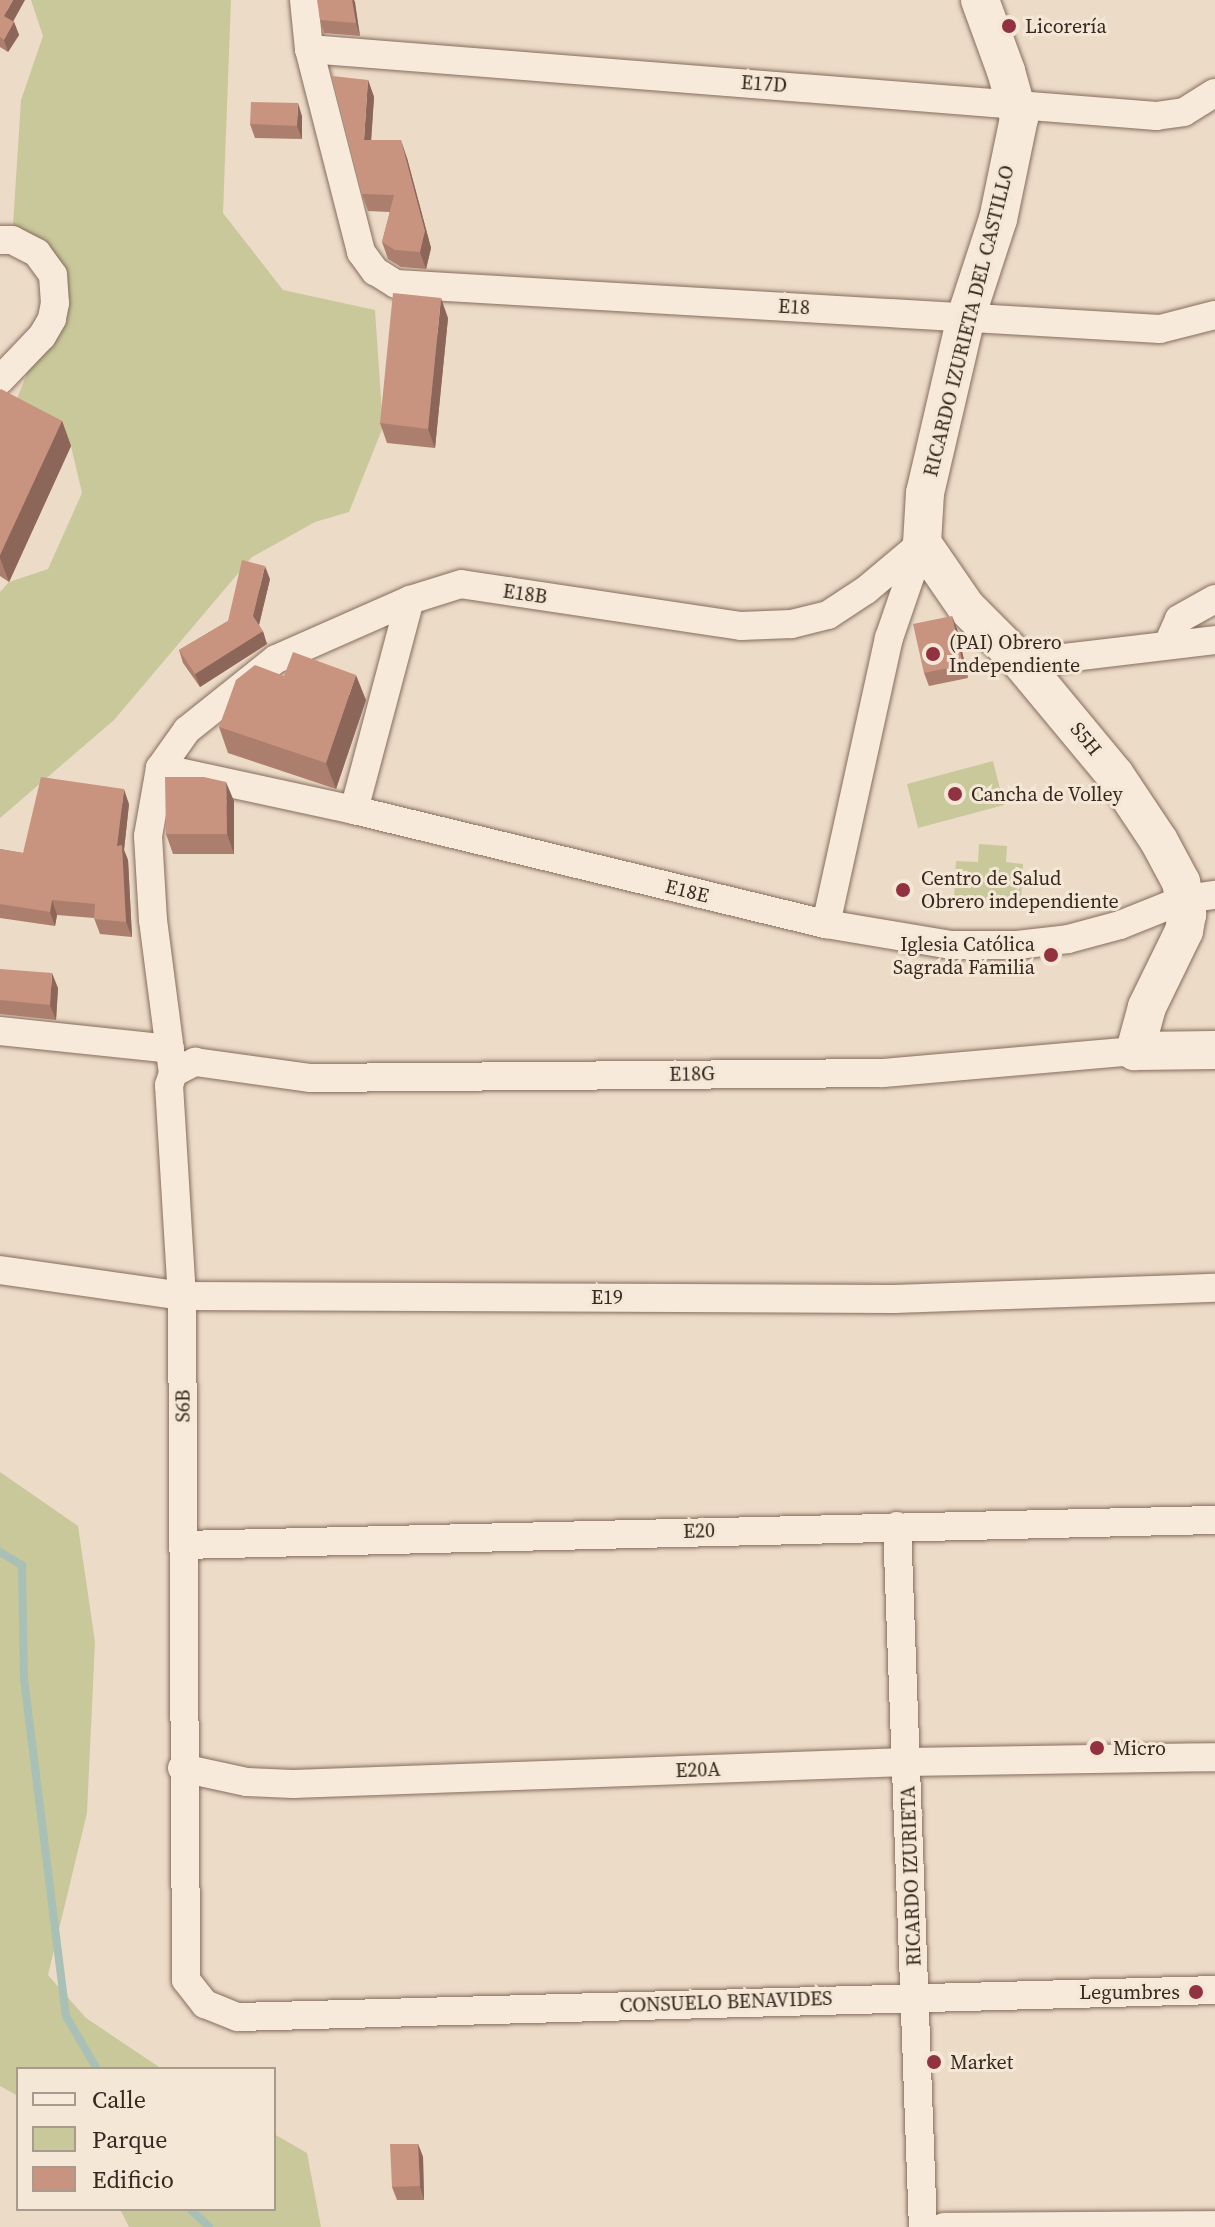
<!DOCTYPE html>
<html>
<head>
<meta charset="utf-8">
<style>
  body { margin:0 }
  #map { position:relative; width:1215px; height:2227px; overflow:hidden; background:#ecdbc7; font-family:"Source Serif 4",serif }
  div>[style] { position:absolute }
  .green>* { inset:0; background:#c9c89b }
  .stream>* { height:8px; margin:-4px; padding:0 4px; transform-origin:4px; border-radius:4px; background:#a8c0b5 }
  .roads { filter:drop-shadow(0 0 2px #866d5d) drop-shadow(0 0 2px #866d5d) }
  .street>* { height:28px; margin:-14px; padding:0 14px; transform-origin:14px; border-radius:14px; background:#f7eada }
  .secondary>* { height:38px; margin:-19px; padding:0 19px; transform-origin:19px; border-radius:19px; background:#f7eada }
  .wall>* { inset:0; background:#ac7e6d }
  .shaded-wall>* { inset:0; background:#8c6759 }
  .building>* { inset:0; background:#c8937f }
  .dots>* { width:22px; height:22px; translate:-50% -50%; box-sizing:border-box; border:4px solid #f4e7d6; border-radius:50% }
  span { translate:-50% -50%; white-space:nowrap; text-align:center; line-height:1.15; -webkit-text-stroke:6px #f4e7d6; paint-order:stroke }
  .poi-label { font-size:20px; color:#372820 }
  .left { translate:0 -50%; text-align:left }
  .right { translate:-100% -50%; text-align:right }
  .street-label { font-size:20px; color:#372820 }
  .legend { position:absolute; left:16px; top:2067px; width:260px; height:144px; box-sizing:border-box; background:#f4e7d6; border:2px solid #a89b8d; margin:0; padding:10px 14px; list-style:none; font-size:24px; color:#372820 }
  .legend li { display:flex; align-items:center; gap:16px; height:40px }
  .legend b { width:40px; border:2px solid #a89b8d }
</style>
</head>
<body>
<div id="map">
  <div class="green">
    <i style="clip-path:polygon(31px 0,231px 0,223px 213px,283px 290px,375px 310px,383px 427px,349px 512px,315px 522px,252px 557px,114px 720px,0 818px,0 592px,9px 582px,48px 569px,82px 493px,71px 446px,11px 414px,55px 303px,12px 240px,21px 100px,43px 36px)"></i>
    <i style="clip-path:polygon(993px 761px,1004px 805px,918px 828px,907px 784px)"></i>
    <i style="clip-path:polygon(979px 844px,1007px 846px,1006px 862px,1023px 864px,1021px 904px,954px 899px,956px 861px,978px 862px)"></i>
    <i style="clip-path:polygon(0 1472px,78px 1526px,95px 1642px,87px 1813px,48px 1975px,86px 2018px,162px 2069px,18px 2069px,18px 2096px,0 2086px)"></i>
    <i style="clip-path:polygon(274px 2134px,307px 2153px,321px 2227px,129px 2227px,120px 2209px,274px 2209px)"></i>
  </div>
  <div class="stream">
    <i style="left:0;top:1552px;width:26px;rotate:31deg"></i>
    <i style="left:22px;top:1565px;width:114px;rotate:89deg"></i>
    <i style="left:24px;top:1679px;width:340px;rotate:82.9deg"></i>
    <i style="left:66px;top:2016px;width:61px;rotate:59.7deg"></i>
    <i style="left:190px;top:2209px;width:26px;rotate:43deg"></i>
  </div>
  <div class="roads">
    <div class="street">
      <i style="left:304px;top:0;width:49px;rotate:84.2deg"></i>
      <i style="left:309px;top:49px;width:210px;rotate:75.6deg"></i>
      <i style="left:361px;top:252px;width:24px;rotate:54deg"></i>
      <i style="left:375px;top:271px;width:25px;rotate:32deg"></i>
      <i style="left:396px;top:284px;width:765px;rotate:3.37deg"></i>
      <i style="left:1160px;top:329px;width:57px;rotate:-14.3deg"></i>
      <i style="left:309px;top:49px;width:850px;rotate:4.52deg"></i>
      <i style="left:1156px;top:116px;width:28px;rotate:-8deg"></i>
      <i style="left:1184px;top:112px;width:36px;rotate:-32deg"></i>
      <i style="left:0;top:240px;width:12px"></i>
      <i style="left:12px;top:240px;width:28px;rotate:27deg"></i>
      <i style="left:37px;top:253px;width:27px;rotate:54deg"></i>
      <i style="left:53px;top:275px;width:28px;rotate:86deg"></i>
      <i style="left:55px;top:303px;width:16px;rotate:101deg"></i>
      <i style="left:52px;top:319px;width:20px;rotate:120deg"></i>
      <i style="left:42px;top:336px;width:61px;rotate:133.7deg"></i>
      <i style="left:922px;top:543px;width:73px;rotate:140deg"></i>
      <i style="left:866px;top:590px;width:45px;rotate:146.7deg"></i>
      <i style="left:828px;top:615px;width:38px;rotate:166deg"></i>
      <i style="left:791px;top:624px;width:50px;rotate:177.7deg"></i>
      <i style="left:741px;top:626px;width:283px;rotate:-171.5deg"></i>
      <i style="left:461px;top:584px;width:53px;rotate:162.6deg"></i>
      <i style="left:410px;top:600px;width:146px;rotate:156.2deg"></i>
      <i style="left:276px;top:659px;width:114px;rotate:141.4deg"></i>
      <i style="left:187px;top:730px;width:47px;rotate:125.4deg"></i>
      <i style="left:160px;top:768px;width:69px;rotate:100deg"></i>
      <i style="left:148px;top:836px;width:84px;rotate:86.6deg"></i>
      <i style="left:153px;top:920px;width:154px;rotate:82.6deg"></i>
      <i style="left:173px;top:1073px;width:13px;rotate:108deg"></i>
      <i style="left:169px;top:1085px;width:211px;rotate:86.5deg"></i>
      <i style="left:182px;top:1296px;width:684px;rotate:89.66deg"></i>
      <i style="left:186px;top:1980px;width:31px;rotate:52deg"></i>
      <i style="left:205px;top:2004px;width:35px;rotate:22deg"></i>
      <i style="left:238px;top:2017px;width:977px;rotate:-1.58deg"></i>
      <i style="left:1168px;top:644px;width:27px;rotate:-66deg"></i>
      <i style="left:1179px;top:619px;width:41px;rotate:-29.1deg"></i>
      <i style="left:1022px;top:663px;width:194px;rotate:-6.8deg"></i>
      <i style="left:160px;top:768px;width:198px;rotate:12.2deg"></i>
      <i style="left:354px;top:810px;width:486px;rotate:13.6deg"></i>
      <i style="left:826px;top:924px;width:127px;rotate:9.5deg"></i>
      <i style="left:951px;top:945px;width:66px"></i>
      <i style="left:1017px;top:945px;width:51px;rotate:-6.7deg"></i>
      <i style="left:1068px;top:939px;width:54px;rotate:-15.1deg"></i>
      <i style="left:1120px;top:925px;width:70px;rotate:-21.8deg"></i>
      <i style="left:1185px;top:899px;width:30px;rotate:-8deg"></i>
      <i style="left:354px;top:810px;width:217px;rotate:-75.1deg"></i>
      <i style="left:826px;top:924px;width:293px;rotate:-77.6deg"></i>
      <i style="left:889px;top:638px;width:98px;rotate:-71deg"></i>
      <i style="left:0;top:1031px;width:171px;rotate:6deg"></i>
      <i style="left:173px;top:1073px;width:25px;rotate:-27deg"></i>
      <i style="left:195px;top:1062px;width:117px;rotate:7.9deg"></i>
      <i style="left:311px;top:1078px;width:572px;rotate:-0.5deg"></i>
      <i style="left:883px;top:1073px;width:253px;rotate:-5deg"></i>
      <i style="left:0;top:1270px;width:184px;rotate:8.1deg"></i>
      <i style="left:182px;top:1296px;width:712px;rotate:0.24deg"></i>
      <i style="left:894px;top:1299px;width:321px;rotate:-2deg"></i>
      <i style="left:897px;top:1526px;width:701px;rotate:87.88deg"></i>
      <i style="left:183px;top:1545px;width:1032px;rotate:-1.39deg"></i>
      <i style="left:182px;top:1768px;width:66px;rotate:12.2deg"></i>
      <i style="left:247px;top:1782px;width:46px;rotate:2.5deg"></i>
      <i style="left:293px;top:1784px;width:613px;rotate:-2.06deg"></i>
      <i style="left:906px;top:1762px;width:309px;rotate:-0.9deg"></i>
      <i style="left:944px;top:2227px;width:271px;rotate:-0.4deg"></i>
    </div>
    <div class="secondary">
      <i style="left:980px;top:0;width:76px;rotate:69.9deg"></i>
      <i style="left:1006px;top:71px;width:49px;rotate:74.5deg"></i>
      <i style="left:1019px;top:118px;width:103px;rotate:101.7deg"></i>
      <i style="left:998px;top:219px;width:103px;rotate:108.1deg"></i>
      <i style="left:966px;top:317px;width:181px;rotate:103.1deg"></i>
      <i style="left:925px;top:493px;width:50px;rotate:93.4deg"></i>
      <i style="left:922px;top:543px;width:78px;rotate:55.5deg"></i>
      <i style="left:966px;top:607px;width:79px;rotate:45deg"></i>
      <i style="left:1022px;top:663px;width:146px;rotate:50.3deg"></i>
      <i style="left:1115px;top:775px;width:79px;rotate:56.3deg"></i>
      <i style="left:1159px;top:841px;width:47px;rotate:61.8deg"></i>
      <i style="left:1181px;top:882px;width:33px;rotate:79deg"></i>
      <i style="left:1187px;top:914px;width:17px;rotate:100deg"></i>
      <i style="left:1184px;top:931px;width:85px;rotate:116deg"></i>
      <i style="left:1147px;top:1007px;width:46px;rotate:105.3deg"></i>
      <i style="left:1135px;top:1051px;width:80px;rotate:-0.7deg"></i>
    </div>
  </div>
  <div class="wall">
    <i style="clip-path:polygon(0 0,14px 22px,19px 35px,8px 52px,0 47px)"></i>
    <i style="clip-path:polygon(354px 0,360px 36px,324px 33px,320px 20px)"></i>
    <i style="clip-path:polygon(368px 80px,374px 97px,371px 140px,407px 158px,431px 248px,426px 269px,401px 267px,388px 259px,382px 242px,390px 212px,368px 211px,362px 194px)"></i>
    <i style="clip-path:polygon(302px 116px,302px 139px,255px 138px,250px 124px)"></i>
    <i style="clip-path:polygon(448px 318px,435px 448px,387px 443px,380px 423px)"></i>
    <i style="clip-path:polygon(0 390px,62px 421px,71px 446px,9px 582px,0 576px)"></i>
    <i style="clip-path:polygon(270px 579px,259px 625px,267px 644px,200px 687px,183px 663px,179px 650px,228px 621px)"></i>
    <i style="clip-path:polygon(952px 616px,957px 629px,968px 678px,929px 686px,924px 673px)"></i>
    <i style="clip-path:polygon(284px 676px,366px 700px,336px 789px,228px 753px,219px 727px)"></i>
    <i style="clip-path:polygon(234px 801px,234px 854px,173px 854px,166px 834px)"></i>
    <i style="clip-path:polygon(129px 804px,124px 850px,128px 860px,132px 937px,100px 934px,94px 918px,57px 915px,55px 926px,0 918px,0 849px,23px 853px)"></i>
    <i style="clip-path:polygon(0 969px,58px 988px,56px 1020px,0 1014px)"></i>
    <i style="clip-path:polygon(418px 2144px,423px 2157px,424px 2200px,397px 2200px,392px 2187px)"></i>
  </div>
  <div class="shaded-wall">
    <i style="clip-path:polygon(13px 0,25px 0,9px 29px,4px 16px)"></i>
    <i style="clip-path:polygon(352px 0,354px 0,355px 2px,360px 36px,356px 23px)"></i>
    <i style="clip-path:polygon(14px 22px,19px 35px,8px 52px,4px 40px)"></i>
    <i style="clip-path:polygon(368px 80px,374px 97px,370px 158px,364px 140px)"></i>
    <i style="clip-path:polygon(298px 103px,302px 116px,302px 139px,297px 126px)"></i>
    <i style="clip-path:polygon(401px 140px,407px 158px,431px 248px,426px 269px,420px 252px)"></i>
    <i style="clip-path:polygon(441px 298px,448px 318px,435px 448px,428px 429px)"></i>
    <i style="clip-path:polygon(62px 421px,71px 446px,9px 582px,0 558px,0 555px)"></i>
    <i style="clip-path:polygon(265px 566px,270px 579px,258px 629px,253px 616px)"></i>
    <i style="clip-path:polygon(952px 616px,957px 629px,968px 678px,963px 665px)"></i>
    <i style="clip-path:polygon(263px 631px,267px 644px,200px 687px,195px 674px)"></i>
    <i style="clip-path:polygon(356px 675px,366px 700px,336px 789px,326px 763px)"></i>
    <i style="clip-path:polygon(226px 782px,234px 801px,234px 854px,227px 834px)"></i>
    <i style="clip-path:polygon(124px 789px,129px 804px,124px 850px,128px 860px,132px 937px,126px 922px,117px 846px)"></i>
    <i style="clip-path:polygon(52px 900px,57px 915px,55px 926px,50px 912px)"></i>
    <i style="clip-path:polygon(52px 973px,58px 988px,56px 1020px,50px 1005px)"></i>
    <i style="clip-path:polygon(418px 2144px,423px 2157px,424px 2200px,420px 2186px)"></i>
  </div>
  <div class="building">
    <i style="clip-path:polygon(0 0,13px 0,4px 16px,14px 22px,4px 40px,0 37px)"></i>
    <i style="clip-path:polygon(317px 0,352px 0,356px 23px,320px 20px)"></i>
    <i style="clip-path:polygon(332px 76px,368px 80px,364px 140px,401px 140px,425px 231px,420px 252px,395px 250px,382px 242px,394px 195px,362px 194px)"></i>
    <i style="clip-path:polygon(251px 102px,298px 103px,297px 126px,250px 124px)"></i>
    <i style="clip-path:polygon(393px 293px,441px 298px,428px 429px,380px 423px)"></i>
    <i style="clip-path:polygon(1px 389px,62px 421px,0 555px,0 390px)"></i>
    <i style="clip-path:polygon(242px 560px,265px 566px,253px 616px,263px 631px,195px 674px,179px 650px,228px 621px)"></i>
    <i style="clip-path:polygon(952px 616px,963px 665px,924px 673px,913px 624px)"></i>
    <i style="clip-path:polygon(293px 652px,356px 675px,326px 763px,219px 727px,236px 680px,255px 665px,284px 676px)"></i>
    <i style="clip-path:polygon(41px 777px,124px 789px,117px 846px,122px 845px,126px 922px,94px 919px,95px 904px,52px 900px,50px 912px,0 904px,0 849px,23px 853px)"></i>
    <i style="clip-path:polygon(165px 777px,204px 777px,226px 782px,227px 834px,166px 834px)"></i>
    <i style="clip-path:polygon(0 969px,52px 973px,50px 1005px,0 1000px)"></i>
    <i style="clip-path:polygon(390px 2144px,418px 2144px,420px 2186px,392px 2187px)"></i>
  </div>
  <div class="dots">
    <i style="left:1009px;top:26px;background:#923140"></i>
    <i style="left:933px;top:654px;background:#923140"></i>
    <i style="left:955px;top:794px;background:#923140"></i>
    <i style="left:903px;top:890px;background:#923140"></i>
    <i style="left:1051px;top:955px;background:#923140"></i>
    <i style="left:1097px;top:1748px;background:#923140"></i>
    <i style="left:1196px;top:1992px;background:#923140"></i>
    <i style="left:934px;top:2062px;background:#923140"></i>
  </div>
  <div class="poi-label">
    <span class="left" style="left:1025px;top:26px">Licorería</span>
    <span class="left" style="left:949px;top:654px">(PAI) Obrero<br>Independiente</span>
    <span class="left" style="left:971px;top:794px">Cancha de Volley</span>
    <span class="left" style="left:921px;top:890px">Centro de Salud<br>Obrero independiente</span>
    <span class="right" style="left:1035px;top:956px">Iglesia Católica<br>Sagrada Familia</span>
    <span class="left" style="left:1113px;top:1748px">Micro</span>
    <span class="right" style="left:1180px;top:1992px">Legumbres</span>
    <span class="left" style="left:950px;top:2062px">Market</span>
  </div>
  <div class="street-label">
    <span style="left:764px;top:84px;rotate:4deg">E17D</span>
    <span style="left:794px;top:307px;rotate:3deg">E18</span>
    <span style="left:969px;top:321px;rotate:-76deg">RICARDO IZURIETA DEL CASTILLO</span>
    <span style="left:525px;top:594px;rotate:8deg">E18B</span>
    <span style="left:1086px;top:739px;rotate:51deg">S5H</span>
    <span style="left:687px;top:891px;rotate:14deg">E18E</span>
    <span style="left:692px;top:1074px;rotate:-1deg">E18G</span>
    <span style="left:607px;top:1297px">E19</span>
    <span style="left:183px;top:1406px;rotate:-90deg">S6B</span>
    <span style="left:699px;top:1531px;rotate:-2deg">E20</span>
    <span style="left:698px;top:1770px;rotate:-2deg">E20A</span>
    <span style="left:911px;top:1876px;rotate:-92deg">RICARDO IZURIETA</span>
    <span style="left:726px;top:2002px;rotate:-2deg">CONSUELO BENAVIDES</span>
  </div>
  <ul class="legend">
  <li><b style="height:10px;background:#f7eada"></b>Calle</li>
  <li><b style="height:22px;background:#c9c89b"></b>Parque</li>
  <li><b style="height:22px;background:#c8937f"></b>Edificio</li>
  </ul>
</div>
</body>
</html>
